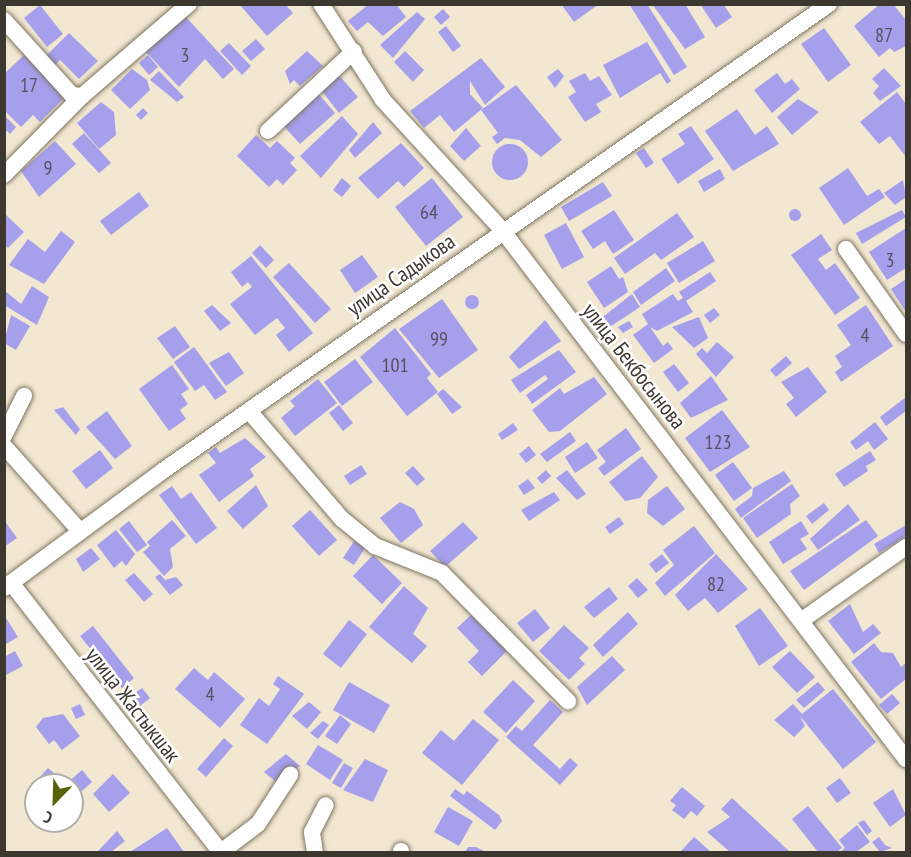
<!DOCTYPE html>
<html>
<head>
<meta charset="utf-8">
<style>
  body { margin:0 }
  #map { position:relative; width:911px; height:857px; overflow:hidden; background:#f2e7d1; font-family:"PT Sans Narrow",sans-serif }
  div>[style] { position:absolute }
  .building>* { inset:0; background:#a69fec }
  .round { border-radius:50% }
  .roads { filter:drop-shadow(0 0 2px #7e7561) drop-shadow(0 0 2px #7e7561) }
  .minor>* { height:16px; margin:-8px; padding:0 8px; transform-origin:8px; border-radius:8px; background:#fff }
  span { translate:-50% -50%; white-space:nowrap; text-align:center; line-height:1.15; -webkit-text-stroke:5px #fff; paint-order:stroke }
  .number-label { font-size:20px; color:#56525e }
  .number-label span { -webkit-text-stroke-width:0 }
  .street-label { font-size:22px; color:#3c382f }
  .frame { position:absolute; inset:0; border:6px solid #3c382f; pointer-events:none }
  .north { position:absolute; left:24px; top:773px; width:60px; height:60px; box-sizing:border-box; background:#fff; border:2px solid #b1afac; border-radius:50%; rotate:203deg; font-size:16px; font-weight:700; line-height:24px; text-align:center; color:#3c382f }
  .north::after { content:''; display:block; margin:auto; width:21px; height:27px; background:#576303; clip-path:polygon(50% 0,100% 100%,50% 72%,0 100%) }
</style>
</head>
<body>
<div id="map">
  <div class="building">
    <i style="clip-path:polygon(239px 4px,285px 4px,293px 13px,267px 36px)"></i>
    <i style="clip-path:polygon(369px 4px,396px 4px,406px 17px,383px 36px,368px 22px,357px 31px,348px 21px)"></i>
    <i style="clip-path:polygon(561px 4px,599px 4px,574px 22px)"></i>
    <i style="clip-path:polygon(629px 4px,647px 4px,687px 67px,674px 75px)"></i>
    <i style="clip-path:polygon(652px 4px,685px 4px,705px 37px,685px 49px)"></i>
    <i style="clip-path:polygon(700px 4px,723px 4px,732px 17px,716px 28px)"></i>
    <i style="clip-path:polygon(880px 4px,893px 4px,906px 20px,906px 46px,894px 52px,890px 48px,879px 57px,854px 26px)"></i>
    <i style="clip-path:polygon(40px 5px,63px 34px,47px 47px,24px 18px)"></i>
    <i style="clip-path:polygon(443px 9px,450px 17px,441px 25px,434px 17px)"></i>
    <i style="clip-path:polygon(417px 12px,425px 19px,393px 58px,380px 45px)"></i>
    <i style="clip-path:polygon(184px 15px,234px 69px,223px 79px,205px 59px,179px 87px,145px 51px)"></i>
    <i style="clip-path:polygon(446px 26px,461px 46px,453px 52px,438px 32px)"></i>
    <i style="clip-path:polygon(824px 28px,851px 65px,828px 82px,801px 44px)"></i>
    <i style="clip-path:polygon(69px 33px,98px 61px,79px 79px,60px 60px,55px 65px,46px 56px)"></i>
    <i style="clip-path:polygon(256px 39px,265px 49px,251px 61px,242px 51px)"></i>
    <i style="clip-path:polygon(647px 42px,671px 81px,667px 84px,660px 73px,620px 98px,603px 65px)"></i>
    <i style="clip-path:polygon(229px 43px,251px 66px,242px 75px,220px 51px)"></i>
    <i style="clip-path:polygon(307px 51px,323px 66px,300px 86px,294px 80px,290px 84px,285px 71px)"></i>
    <i style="clip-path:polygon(405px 51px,424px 70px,413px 82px,394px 62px)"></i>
    <i style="clip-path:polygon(24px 55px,65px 97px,40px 122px,33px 115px,21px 127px,4px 110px,4px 74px)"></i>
    <i style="clip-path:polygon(148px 55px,158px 67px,149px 75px,139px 63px)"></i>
    <i style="clip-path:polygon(481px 58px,505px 87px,485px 105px,470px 81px,470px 94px,483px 108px,454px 132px,440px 115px,424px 128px,410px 111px)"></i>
    <i style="clip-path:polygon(884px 68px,901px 86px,880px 101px,873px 93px,879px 86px,872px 79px)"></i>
    <i style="clip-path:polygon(132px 69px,147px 80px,150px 90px,130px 109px,111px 90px)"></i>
    <i style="clip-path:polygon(558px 69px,564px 76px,555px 88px,547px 77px)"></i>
    <i style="clip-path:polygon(159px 71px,184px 97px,177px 102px,150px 80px)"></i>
    <i style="clip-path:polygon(585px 73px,590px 81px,599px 76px,612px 95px,596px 104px,601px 112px,585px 122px,568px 97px,576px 92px,569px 81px)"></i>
    <i style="clip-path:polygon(777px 73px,785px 84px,792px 79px,800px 89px,772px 113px,754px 90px)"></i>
    <i style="clip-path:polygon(338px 74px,358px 97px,339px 113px,320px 89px)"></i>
    <i style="clip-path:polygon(516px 85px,562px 140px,541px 157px,520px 140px,505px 138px,497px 144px,492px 137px,498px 133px,481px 110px)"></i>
    <i style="clip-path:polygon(316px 91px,335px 113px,300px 144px,281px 123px)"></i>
    <i style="clip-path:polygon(897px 92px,906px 104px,906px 157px,890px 136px,879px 144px,860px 122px)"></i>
    <i style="clip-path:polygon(798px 99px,819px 112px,792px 135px,777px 117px)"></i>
    <i style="clip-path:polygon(101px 102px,114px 112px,116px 135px,99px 149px,77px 123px)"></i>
    <i style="clip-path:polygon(143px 108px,148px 113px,141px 120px,136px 115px)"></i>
    <i style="clip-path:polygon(737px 109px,755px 135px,767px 126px,779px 144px,733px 171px,705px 131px)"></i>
    <i style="clip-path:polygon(4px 115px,16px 127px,10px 134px,4px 128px)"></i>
    <i style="clip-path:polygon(342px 116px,358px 134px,321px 178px,300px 156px)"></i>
    <i style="clip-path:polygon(373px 122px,382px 133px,355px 158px,349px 150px)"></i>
    <i style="clip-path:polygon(691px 126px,714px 159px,678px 184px,661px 159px,685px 144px,678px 134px)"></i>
    <i style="clip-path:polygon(466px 128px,481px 146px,464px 161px,450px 146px)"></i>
    <i style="clip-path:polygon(84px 133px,111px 163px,99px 173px,72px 144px)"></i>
    <i style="clip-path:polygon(256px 135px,270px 148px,277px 141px,295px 158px,290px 163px,297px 170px,283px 185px,277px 179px,269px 187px,237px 156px)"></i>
    <i style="clip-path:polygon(55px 141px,76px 164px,39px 197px,21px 171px)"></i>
    <i style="clip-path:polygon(401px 143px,424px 168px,404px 187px,398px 181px,378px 199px,358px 178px)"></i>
    <i class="round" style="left:492px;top:144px;width:36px;height:36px"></i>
    <i style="clip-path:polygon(644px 148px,654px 163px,646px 168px,636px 153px)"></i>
    <i style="clip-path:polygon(848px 168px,867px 196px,879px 189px,885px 197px,844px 225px,819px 188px)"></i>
    <i style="clip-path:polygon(720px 169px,725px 179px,704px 192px,698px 181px)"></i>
    <i style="clip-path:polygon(342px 178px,351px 186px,342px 197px,333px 190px)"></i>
    <i style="clip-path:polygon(432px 178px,463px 217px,426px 246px,395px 207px)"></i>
    <i style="clip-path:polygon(903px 180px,906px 197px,895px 205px,884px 193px)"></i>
    <i style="clip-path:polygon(603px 182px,612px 196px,569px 221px,561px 207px)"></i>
    <i style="clip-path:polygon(139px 192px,149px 206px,111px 235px,100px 221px)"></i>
    <i class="round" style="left:789px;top:209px;width:12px;height:12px"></i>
    <i style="clip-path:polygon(614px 210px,634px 240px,613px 254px,605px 241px,593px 249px,581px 231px)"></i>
    <i style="clip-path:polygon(902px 210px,906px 217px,862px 244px,856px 233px)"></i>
    <i style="clip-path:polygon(4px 213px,24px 232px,8px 248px,4px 244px)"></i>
    <i style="clip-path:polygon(677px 213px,694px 237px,661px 260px,655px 253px,625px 274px,614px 258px)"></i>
    <i style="clip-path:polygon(566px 223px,584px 257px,562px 269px,544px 235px)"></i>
    <i style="clip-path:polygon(906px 228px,906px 268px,887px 280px,869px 252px)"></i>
    <i style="clip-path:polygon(61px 231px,75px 242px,44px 284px,9px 265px,28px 239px,45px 252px)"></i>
    <i style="clip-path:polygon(821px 234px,832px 250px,818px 259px,826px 270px,835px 263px,860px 298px,835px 315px,791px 255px)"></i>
    <i style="clip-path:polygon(703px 241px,715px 261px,679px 283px,667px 263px)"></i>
    <i style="clip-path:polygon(260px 245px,274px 260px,266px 268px,252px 253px)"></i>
    <i style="clip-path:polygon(362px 255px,378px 277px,355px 293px,340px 270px)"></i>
    <i style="clip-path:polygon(251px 256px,313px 333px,289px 352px,276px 335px,285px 328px,277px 318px,255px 335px,230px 304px,252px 287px,248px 282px,242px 287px,231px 272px)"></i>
    <i style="clip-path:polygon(289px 263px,331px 309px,315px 323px,273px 277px)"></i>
    <i style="clip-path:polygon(611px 266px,619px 279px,623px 277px,628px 292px,604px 308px,587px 282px)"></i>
    <i style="clip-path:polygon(666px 268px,675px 281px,641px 305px,633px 292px)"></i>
    <i style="clip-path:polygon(710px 272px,716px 281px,686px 301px,693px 312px,657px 331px,650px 327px,663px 346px,668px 342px,673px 349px,654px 363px,633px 335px,648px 324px,642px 314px,673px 294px,678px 301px,683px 298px,679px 292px)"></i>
    <i style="clip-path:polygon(906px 279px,906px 312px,891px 289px)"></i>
    <i style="clip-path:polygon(32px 286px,49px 297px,37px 325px,4px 305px,4px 290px,21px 304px)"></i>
    <i style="clip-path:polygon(632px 294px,640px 307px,605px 330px,599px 320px)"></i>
    <i class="round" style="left:465px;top:295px;width:14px;height:14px"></i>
    <i style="clip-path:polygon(442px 299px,478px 350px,439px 378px,399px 329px)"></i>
    <i style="clip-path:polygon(212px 305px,231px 323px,220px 331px,204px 311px)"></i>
    <i style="clip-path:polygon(866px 305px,893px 346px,841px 382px,835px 372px,842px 367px,835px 356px,851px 345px,837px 325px)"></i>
    <i style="clip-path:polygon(714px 308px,720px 315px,710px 323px,704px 315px)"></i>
    <i style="clip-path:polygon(11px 315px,30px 326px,16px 350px,4px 343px)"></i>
    <i style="clip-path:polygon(699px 317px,708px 338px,694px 348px,672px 327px)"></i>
    <i style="clip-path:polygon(545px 320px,561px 341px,519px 369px,509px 357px)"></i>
    <i style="clip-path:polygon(629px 321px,633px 327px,623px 333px,618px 327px)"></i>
    <i style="clip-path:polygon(175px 326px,190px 347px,173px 359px,157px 338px)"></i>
    <i style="clip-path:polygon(395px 328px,431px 374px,427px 378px,438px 392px,407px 416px,360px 357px)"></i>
    <i style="clip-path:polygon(717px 342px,734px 357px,716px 377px,696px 354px,702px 348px,707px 353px)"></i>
    <i style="clip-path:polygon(194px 347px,227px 392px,215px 400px,204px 385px,195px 391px,174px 362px)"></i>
    <i style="clip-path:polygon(559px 350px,576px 372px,532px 404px,526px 395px,548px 379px,545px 375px,520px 393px,511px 380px)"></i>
    <i style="clip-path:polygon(229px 352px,244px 373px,226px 386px,209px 363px)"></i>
    <i style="clip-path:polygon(786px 356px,792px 363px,776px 377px,770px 370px)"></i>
    <i style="clip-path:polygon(355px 359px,373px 382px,342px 406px,324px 382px)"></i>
    <i style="clip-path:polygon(674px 364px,689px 383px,678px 392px,663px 372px)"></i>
    <i style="clip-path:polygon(172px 365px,189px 389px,181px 394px,188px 404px,180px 410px,186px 419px,169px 431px,139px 389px)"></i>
    <i style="clip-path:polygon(808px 367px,827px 392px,796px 417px,786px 404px,794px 398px,781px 382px)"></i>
    <i style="clip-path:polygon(711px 376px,728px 400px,691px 418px,680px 403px)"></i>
    <i style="clip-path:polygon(594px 377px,607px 394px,560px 431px,549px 432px,532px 410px,560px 388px,564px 394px)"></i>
    <i style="clip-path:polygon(318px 379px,337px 403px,295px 436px,281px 418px,295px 406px,290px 401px)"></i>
    <i style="clip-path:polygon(443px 389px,462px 407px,452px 414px,437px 394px)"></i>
    <i style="clip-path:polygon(906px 397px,906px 411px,886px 426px,880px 417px)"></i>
    <i style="clip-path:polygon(339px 405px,353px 423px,343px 431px,329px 413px)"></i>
    <i style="clip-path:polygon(63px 407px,80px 429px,76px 435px,54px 410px)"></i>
    <i style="clip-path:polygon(722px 410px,750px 447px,710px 472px,685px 438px)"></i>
    <i style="clip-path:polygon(107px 411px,132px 446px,115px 459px,86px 427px)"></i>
    <i style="clip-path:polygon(875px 422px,888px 439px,874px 450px,868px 441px,856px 450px,850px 442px)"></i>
    <i style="clip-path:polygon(513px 423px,518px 430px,502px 440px,498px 434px)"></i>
    <i style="clip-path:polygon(626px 428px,641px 449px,604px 476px,598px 468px,606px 462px,597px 450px)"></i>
    <i style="clip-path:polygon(570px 432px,576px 441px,547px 462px,540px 454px)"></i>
    <i style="clip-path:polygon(245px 438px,266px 457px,250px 469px,254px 476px,219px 502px,199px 475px,216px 463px,208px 453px,216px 447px,220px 453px)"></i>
    <i style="clip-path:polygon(587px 442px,598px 458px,575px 473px,565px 457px)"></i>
    <i style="clip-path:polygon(529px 446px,536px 455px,526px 463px,519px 454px)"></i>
    <i style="clip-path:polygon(100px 450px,113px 468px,86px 489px,72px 471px)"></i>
    <i style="clip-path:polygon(870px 451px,876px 460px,866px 466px,868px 471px,844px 487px,835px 474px)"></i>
    <i style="clip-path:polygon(642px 456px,658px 477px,640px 498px,625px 501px,609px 482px)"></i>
    <i style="clip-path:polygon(733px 462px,752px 488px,734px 501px,715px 475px)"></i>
    <i style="clip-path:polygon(361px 465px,367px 474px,350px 485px,344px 476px)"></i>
    <i style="clip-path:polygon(413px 466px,425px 479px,417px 486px,405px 473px)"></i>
    <i style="clip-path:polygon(546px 470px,551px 476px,542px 484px,537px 478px)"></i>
    <i style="clip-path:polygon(567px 470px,586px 494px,577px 500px,556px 478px)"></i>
    <i style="clip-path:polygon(784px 471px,791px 481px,741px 518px,735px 509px,752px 496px,753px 488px)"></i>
    <i style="clip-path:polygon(528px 479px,535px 488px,524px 495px,518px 486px)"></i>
    <i style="clip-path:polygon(792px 484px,800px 496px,790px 504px,791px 514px,757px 538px,743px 518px)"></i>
    <i style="clip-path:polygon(256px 485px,268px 506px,243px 529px,227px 511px)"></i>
    <i style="clip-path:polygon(172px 486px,181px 499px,191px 492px,217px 528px,196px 544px,159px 495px)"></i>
    <i style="clip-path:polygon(667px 486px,685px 509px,663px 526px,647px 513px,648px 500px)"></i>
    <i style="clip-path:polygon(554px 492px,560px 500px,529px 521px,521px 510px)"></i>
    <i style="clip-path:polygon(400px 502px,414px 509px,423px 525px,401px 543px,380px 518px)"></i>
    <i style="clip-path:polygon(824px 503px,829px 510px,812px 524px,806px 516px)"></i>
    <i style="clip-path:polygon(848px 504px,860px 520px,818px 550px,810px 539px)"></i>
    <i style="clip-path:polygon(310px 510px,337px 540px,319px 556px,292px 526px)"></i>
    <i style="clip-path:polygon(619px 517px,624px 524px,610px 534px,605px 527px)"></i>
    <i style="clip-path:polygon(4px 520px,17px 538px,4px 547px)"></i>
    <i style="clip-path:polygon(172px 520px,186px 536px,170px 549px,173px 567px,164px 576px,143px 552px,150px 546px,147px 542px)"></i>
    <i style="clip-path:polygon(866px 520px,878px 536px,804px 590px,790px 571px)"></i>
    <i style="clip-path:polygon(129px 521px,147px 545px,137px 552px,119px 529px)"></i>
    <i style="clip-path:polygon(801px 521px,809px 534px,800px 539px,807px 549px,783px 564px,769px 542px)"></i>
    <i style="clip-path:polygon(463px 522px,478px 538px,445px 567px,430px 551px)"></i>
    <i style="clip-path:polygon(906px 525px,906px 536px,879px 553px,874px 544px)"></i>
    <i style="clip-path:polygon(694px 526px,715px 553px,665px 596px,655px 583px,674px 565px,663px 550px)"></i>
    <i style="clip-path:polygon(116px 530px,135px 554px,126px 566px,122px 561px,114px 568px,97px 545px)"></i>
    <i style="clip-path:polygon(354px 541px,365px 548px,354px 565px,343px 558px)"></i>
    <i style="clip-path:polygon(91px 548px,100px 559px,83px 572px,76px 559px)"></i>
    <i style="clip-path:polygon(662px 554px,669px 563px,656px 573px,649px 564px)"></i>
    <i style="clip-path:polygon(716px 554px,748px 589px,718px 613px,705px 598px,688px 611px,675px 595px)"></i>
    <i style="clip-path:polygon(373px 555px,402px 583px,382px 604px,353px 576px)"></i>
    <i style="clip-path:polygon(134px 573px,153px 594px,144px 602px,125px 580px)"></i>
    <i style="clip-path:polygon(160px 574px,165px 580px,176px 577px,183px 585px,170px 595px,155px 577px)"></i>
    <i style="clip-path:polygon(637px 578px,648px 590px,638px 598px,628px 586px)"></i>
    <i style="clip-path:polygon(404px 586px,428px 608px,413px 634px,427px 646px,412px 663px,369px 627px)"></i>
    <i style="clip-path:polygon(609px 587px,618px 599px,594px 618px,584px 607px)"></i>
    <i style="clip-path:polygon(850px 604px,863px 632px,873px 624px,881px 633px,854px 654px,828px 621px)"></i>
    <i style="clip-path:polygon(760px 608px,788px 646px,759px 666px,735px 626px)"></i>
    <i style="clip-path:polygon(535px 609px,550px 628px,533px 642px,517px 623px)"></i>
    <i style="clip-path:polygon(628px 612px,638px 624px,603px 657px,593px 645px)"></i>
    <i style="clip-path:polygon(471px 615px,507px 651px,482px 676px,468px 662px,479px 651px,457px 628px)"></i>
    <i style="clip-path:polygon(6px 618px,18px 637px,4px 645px,4px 619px)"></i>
    <i style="clip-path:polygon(349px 620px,367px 634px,341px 668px,323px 654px)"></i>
    <i style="clip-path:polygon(564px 625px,589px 648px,579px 658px,585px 664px,569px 680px,539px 651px)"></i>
    <i style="clip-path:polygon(93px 626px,134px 678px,122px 688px,80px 636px)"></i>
    <i style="clip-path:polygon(874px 643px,881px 652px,893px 653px,901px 667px,906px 663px,906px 679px,881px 699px,851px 662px)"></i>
    <i style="clip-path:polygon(15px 651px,23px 666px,4px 676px,4px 657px)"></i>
    <i style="clip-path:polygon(790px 651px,815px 677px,797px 693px,772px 667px)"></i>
    <i style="clip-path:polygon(612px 656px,625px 670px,587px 705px,577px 687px)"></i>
    <i style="clip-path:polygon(194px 668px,208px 680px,214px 672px,245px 699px,220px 728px,175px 689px)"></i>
    <i style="clip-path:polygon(278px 676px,304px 694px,267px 744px,240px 725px,259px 698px,269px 706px,280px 689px,273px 684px)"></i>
    <i style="clip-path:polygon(513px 680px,535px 701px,506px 733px,483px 712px)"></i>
    <i style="clip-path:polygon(349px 682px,390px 705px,374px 733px,333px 710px)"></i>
    <i style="clip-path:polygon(818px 682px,825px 690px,804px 708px,796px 700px)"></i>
    <i style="clip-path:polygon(142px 688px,150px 698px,140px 706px,131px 696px)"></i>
    <i style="clip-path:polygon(833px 689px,876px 742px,843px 769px,800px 716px,805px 726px,794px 737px,774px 720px,793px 704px,802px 714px)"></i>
    <i style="clip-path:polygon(892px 694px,900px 703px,887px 714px,879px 705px)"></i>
    <i style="clip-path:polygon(550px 700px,563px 712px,533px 745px,560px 769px,570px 758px,578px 765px,560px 785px,506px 737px,516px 726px,522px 731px)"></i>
    <i style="clip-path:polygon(309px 702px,321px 712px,307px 729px,292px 716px)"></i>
    <i style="clip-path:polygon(80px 704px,85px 715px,76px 719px,71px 708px)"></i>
    <i style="clip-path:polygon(63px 714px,80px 736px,62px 750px,54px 740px,49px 744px,36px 727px,43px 718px)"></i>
    <i style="clip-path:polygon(340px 715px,351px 724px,337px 744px,325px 736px)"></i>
    <i style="clip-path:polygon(473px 719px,499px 740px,462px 785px,422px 753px,441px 730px,454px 741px)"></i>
    <i style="clip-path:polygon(323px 721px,329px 725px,318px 739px,310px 733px)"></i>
    <i style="clip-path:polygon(224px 738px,233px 746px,206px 777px,197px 769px)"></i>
    <i style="clip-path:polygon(318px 745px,343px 760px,330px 780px,306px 764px)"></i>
    <i style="clip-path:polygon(286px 754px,300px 766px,276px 782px,264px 772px)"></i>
    <i style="clip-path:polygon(365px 759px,388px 770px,373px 802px,343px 790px)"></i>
    <i style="clip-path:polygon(344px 763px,353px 768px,341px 788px,332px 783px)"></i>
    <i style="clip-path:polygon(48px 768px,55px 774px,45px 784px,39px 778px)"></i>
    <i style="clip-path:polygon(82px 770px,92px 782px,72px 800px,72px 785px,65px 785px)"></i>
    <i style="clip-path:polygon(113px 774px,130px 793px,109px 812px,93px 794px)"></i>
    <i style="clip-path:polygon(840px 778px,851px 793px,837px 803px,826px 788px)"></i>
    <i style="clip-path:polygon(682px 787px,705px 806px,697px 816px,691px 811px,684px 819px,672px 810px,676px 805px,670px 801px)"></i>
    <i style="clip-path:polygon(455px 789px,464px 795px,467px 791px,499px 815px,502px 821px,495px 830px,450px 796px)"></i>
    <i style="clip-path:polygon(893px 789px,906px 815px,890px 827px,873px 803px)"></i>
    <i style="clip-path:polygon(732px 798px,790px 852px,730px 852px,707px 832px,730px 817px,721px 809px)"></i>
    <i style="clip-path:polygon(808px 806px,842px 848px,837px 852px,818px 852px,792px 819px)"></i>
    <i style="clip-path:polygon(448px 807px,473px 821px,459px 846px,434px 832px)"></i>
    <i style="clip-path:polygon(864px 820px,872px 831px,867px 835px,858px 823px)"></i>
    <i style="clip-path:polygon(857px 825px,870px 842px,856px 852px,840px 852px,845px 848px,839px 840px)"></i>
    <i style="clip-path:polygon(167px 828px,184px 852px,130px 852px)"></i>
    <i style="clip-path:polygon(117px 831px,125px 841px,111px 852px,97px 852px)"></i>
    <i style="clip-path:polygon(694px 837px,711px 852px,680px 852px)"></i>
    <i style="clip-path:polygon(879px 837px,885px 845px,892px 848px,880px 852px,872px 842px)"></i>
    <i style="clip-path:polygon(468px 847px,476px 847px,486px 852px,465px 852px)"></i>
  </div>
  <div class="roads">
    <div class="minor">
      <i style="left:321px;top:4px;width:114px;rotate:57.1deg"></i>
      <i style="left:383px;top:100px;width:176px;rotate:47.5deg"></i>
      <i style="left:502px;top:230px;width:666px;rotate:52.63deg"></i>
      <i style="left:4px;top:20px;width:101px;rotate:47.8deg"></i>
      <i style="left:72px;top:95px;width:10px;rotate:6deg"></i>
      <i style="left:82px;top:96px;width:141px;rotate:-40.7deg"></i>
      <i style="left:268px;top:131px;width:117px;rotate:-42.9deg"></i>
      <i style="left:4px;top:175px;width:111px;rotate:-45.4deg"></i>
      <i style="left:846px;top:249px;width:104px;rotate:54.8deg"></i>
      <i style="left:249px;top:411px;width:143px;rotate:49.3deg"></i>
      <i style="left:342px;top:519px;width:43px;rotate:39.3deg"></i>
      <i style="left:375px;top:546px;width:72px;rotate:21.9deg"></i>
      <i style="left:442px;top:573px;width:180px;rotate:45.5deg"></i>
      <i style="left:4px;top:436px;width:45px;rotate:-63.4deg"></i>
      <i style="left:4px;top:446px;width:114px;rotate:48.2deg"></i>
      <i style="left:12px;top:584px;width:340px;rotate:52.1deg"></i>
      <i style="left:4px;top:588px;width:199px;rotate:-36.4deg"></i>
      <i style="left:164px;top:470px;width:812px;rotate:-35.02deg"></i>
      <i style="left:802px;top:620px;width:127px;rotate:-35.1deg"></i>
      <i style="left:221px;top:852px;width:46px;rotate:-37.1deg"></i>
      <i style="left:258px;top:824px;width:59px;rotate:-56.9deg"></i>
      <i style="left:315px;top:852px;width:20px;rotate:-99deg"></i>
      <i style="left:312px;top:832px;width:30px;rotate:-63deg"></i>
      <i style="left:401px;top:852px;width:1px;rotate:-90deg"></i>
    </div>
  </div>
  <div class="number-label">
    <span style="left:884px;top:35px">87</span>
    <span style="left:185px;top:55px">3</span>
    <span style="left:29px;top:85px">17</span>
    <span style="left:48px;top:168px">9</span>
    <span style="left:429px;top:212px">64</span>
    <span style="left:890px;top:260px">3</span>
    <span style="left:865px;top:335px">4</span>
    <span style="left:439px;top:339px">99</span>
    <span style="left:395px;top:365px">101</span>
    <span style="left:718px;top:442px">123</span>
    <span style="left:716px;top:584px">82</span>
    <span style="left:210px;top:694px">4</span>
  </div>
  <div class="street-label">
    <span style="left:401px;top:275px;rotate:-35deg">улица Садыкова</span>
    <span style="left:634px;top:366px;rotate:52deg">улица Бекбосынова</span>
    <span style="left:133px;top:705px;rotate:52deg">улица Жастыкшак</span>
  </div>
  <div class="frame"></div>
  <div class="north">С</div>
</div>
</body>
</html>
